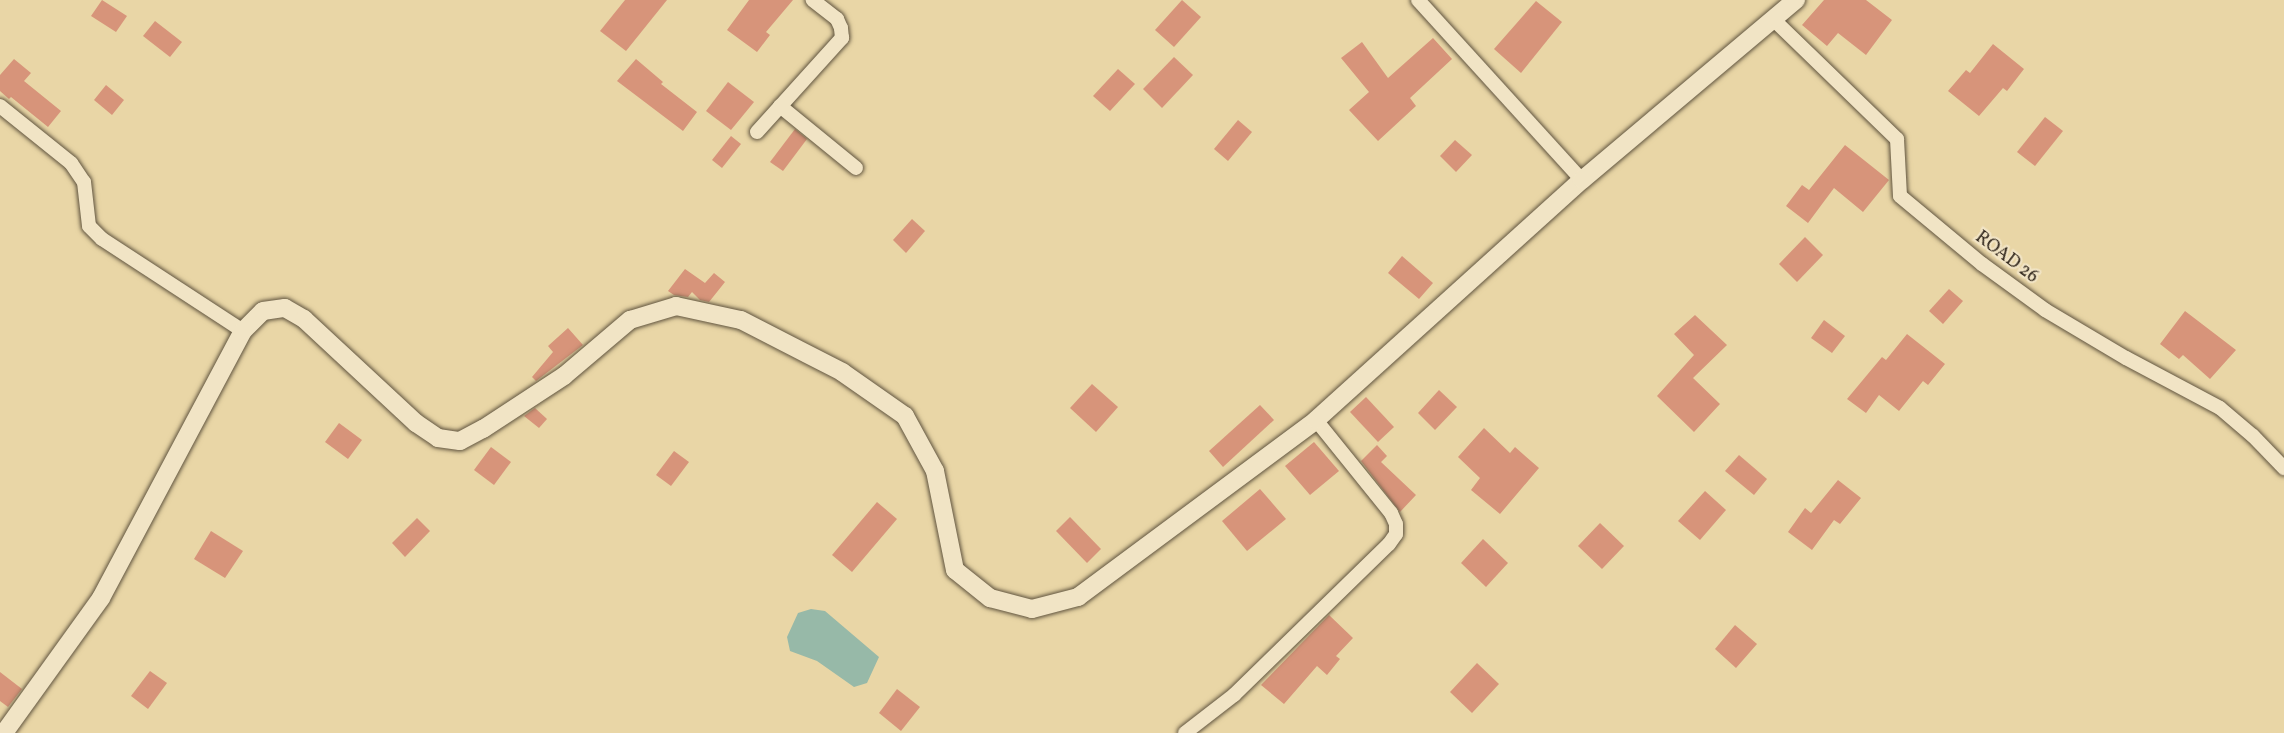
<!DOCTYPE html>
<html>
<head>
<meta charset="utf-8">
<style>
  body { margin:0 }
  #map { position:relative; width:2284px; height:733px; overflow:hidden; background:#e9d6a6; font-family:Vollkorn,serif }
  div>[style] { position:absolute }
  .water>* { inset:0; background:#97b9a8 }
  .building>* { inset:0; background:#d7947a }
  .roads { filter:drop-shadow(0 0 2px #60543f) drop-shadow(0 0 2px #60543f) }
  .street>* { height:14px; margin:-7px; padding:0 7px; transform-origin:7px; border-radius:7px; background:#f1e4c5 }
  .secondary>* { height:18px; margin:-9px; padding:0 9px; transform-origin:9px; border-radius:9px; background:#f1e4c5 }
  span { translate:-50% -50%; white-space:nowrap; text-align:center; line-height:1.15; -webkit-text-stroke:4.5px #f1e4c5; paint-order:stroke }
  .street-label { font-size:18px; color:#32281d }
</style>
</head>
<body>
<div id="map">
  <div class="water">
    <i style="clip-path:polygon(811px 609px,825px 611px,879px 657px,867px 683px,854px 687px,817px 661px,790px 651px,787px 637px,798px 613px)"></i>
  </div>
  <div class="building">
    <i style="clip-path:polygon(102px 0,127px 16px,116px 32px,91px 16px)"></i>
    <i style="clip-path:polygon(625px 0,667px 0,626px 51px,600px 31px)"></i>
    <i style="clip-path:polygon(749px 0,793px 0,766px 32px,770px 35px,757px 52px,727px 30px)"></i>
    <i style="clip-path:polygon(1182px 0,1201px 17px,1174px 47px,1155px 30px)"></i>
    <i style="clip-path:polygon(1824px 0,1866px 0,1892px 20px,1866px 55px,1838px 33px,1827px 46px,1802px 25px)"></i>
    <i style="clip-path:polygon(1536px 1px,1562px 22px,1521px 73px,1494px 49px)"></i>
    <i style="clip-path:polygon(155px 21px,182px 42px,170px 57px,143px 36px)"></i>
    <i style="clip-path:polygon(1433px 38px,1452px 59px,1410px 98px,1416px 106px,1378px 141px,1349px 110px,1369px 92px,1341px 58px,1362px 42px,1388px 78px)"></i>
    <i style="clip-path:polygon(1993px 44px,2024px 69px,2007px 91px,2003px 88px,1979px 116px,1948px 91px,1966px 70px,1970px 73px)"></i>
    <i style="clip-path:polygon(1174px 57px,1193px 75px,1162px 108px,1143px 89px)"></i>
    <i style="clip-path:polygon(14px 59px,31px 73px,24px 81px,61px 111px,48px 127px,11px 97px,9px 99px,0 91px,0 75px)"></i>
    <i style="clip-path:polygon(636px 59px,663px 82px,661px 84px,697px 112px,683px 131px,617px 81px)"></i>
    <i style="clip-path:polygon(1118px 69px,1135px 84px,1110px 111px,1093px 96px)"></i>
    <i style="clip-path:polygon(728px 82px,754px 102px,731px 130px,706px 111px)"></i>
    <i style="clip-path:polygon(106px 85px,124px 100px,112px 115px,94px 100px)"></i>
    <i style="clip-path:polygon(2045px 117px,2063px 131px,2035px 166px,2017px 152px)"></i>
    <i style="clip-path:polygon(1238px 120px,1252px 132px,1228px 161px,1214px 149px)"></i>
    <i style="clip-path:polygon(795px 129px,807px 139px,783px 171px,770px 162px)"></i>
    <i style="clip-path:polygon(731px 136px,741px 144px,722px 168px,712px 160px)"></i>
    <i style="clip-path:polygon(1455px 140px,1472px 155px,1456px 172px,1440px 156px)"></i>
    <i style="clip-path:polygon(1845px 145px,1889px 180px,1863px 212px,1834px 188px,1808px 223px,1786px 206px,1802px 185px,1809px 190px)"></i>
    <i style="clip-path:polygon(912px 219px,925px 231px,906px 253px,893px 240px)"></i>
    <i style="clip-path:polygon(1805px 237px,1823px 255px,1797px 282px,1779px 264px)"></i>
    <i style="clip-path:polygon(1402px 256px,1433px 283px,1419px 299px,1388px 273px)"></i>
    <i style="clip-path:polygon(685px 269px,705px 283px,714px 273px,725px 282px,709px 302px,700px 300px,692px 292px,688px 297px,674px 295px,668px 291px)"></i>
    <i style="clip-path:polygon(1949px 289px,1963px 301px,1943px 324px,1929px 311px)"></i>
    <i style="clip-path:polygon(2185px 311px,2236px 350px,2210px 379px,2183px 355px,2179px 359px,2160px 344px)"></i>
    <i style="clip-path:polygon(1695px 315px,1727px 345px,1693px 378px,1720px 404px,1694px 432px,1657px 396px,1694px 355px,1674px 334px)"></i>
    <i style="clip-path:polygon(1824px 320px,1845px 336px,1832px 353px,1811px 338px)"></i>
    <i style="clip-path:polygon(568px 328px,583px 345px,536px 381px,532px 377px,553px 352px,548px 346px)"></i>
    <i style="clip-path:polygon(1907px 334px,1945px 364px,1928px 385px,1923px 381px,1899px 411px,1879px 395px,1866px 413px,1847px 399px,1882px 357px,1886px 360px)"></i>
    <i style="clip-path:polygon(1092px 384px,1118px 407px,1096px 432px,1070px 408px)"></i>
    <i style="clip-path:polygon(1439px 390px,1457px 407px,1435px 430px,1418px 413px)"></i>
    <i style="clip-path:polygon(1366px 397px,1394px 427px,1378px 442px,1350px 412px)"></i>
    <i style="clip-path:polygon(1260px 405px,1274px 420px,1223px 467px,1209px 451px)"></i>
    <i style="clip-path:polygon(535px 408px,547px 419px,539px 428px,524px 416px)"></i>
    <i style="clip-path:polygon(339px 423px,362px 440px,348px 459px,325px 442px)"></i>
    <i style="clip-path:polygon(1484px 428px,1510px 453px,1515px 447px,1539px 468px,1500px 514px,1471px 490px,1480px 478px,1458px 457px)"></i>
    <i style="clip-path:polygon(1314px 442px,1339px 471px,1310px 495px,1285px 466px)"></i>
    <i style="clip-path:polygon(1377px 445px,1387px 456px,1381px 462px,1416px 495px,1400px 512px,1361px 461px)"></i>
    <i style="clip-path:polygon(491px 447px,511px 462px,494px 485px,474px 470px)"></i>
    <i style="clip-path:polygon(674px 451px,689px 462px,671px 486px,656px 475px)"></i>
    <i style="clip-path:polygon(1739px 455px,1767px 479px,1754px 495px,1725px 471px)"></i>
    <i style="clip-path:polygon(1838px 480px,1861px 498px,1840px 524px,1834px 520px,1812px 550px,1788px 532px,1805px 508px,1811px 513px)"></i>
    <i style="clip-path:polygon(1260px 489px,1286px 519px,1247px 551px,1222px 521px)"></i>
    <i style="clip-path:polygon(1705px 491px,1726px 510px,1700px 540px,1678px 521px)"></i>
    <i style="clip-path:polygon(877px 502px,897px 519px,852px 572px,832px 555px)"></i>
    <i style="clip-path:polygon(1070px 517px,1101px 549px,1087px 563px,1056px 531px)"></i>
    <i style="clip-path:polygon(417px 518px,430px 531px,405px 557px,392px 543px)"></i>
    <i style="clip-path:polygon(1600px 523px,1624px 546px,1602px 569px,1578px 546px)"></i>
    <i style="clip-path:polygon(211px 531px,243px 551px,225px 578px,194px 559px)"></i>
    <i style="clip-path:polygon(1483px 539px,1508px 563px,1486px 587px,1461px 563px)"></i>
    <i style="clip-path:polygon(1329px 615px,1353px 638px,1336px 656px,1340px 659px,1327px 675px,1317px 666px,1284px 704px,1261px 685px)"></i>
    <i style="clip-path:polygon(1735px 625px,1757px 644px,1736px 668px,1715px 649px)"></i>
    <i style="clip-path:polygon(1477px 663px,1499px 684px,1472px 713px,1450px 692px)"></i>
    <i style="clip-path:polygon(150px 671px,167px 683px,148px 709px,131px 696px)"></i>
    <i style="clip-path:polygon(0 672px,22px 689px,8px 707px,0 701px)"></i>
    <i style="clip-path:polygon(897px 689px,920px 707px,901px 731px,879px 713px)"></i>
  </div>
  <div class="roads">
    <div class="street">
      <i style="left:1418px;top:0;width:244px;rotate:47.7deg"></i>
      <i style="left:1773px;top:19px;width:173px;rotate:44.1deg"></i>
      <i style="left:1897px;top:139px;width:57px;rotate:87deg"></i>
      <i style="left:1900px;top:196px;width:107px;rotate:39.7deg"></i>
      <i style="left:1982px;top:264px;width:78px;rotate:36.1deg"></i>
      <i style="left:2045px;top:310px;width:94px;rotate:30.7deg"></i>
      <i style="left:2126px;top:358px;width:106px;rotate:28deg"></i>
      <i style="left:2220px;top:408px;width:43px;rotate:40.3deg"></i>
      <i style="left:2253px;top:436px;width:45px;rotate:45.9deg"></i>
      <i style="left:0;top:106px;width:91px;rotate:38.8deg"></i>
      <i style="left:71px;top:163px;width:23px;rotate:56deg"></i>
      <i style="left:84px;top:182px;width:44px;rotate:83.5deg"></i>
      <i style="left:89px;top:226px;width:18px;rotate:45deg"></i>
      <i style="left:102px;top:239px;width:168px;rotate:33.1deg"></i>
      <i style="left:780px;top:106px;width:98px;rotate:39.2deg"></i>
      <i style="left:757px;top:132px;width:127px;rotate:-47.9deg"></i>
      <i style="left:842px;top:38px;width:10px;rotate:-96deg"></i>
      <i style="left:841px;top:28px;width:10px;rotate:-114deg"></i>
      <i style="left:837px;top:19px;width:31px;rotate:-142deg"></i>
      <i style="left:1185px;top:733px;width:62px;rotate:-37.8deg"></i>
      <i style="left:1234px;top:695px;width:216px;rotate:-44.3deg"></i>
      <i style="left:1389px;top:544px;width:12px;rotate:-55deg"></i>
      <i style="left:1396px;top:534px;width:10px;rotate:-90deg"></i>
      <i style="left:1396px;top:524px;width:12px;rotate:-114deg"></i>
      <i style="left:1391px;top:513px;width:119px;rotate:-128.9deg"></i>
    </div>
    <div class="secondary">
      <i style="left:4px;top:733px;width:166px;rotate:-54.3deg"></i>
      <i style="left:101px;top:598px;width:302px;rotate:-62deg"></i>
      <i style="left:243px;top:331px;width:28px;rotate:-45deg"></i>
      <i style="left:263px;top:311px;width:22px;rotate:-8deg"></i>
      <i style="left:285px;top:308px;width:22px;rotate:30deg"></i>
      <i style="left:304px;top:319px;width:153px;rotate:42.9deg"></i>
      <i style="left:416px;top:423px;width:27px;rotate:34deg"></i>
      <i style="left:438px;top:438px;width:22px;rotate:8deg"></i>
      <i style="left:460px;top:441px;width:26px;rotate:-28deg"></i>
      <i style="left:483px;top:429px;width:97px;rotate:-33.2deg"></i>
      <i style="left:564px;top:376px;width:87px;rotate:-40.3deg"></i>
      <i style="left:630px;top:320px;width:48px;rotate:-16.9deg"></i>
      <i style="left:676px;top:306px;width:66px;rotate:12.2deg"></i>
      <i style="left:741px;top:320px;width:114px;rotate:27.2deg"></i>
      <i style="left:842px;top:372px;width:77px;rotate:34.9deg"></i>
      <i style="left:905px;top:416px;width:63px;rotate:61.4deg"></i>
      <i style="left:935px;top:471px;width:101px;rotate:78.6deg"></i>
      <i style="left:955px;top:570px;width:45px;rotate:38.7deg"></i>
      <i style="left:990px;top:598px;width:43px;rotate:14.7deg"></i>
      <i style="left:1032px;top:609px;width:48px;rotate:-14.6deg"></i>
      <i style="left:1078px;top:597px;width:297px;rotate:-36.6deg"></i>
      <i style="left:1316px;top:420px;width:358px;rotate:-42.1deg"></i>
      <i style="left:1582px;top:180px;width:280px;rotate:-40.1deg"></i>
    </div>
  </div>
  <div class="street-label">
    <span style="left:2006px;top:258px;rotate:37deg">ROAD 26</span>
  </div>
</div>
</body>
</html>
